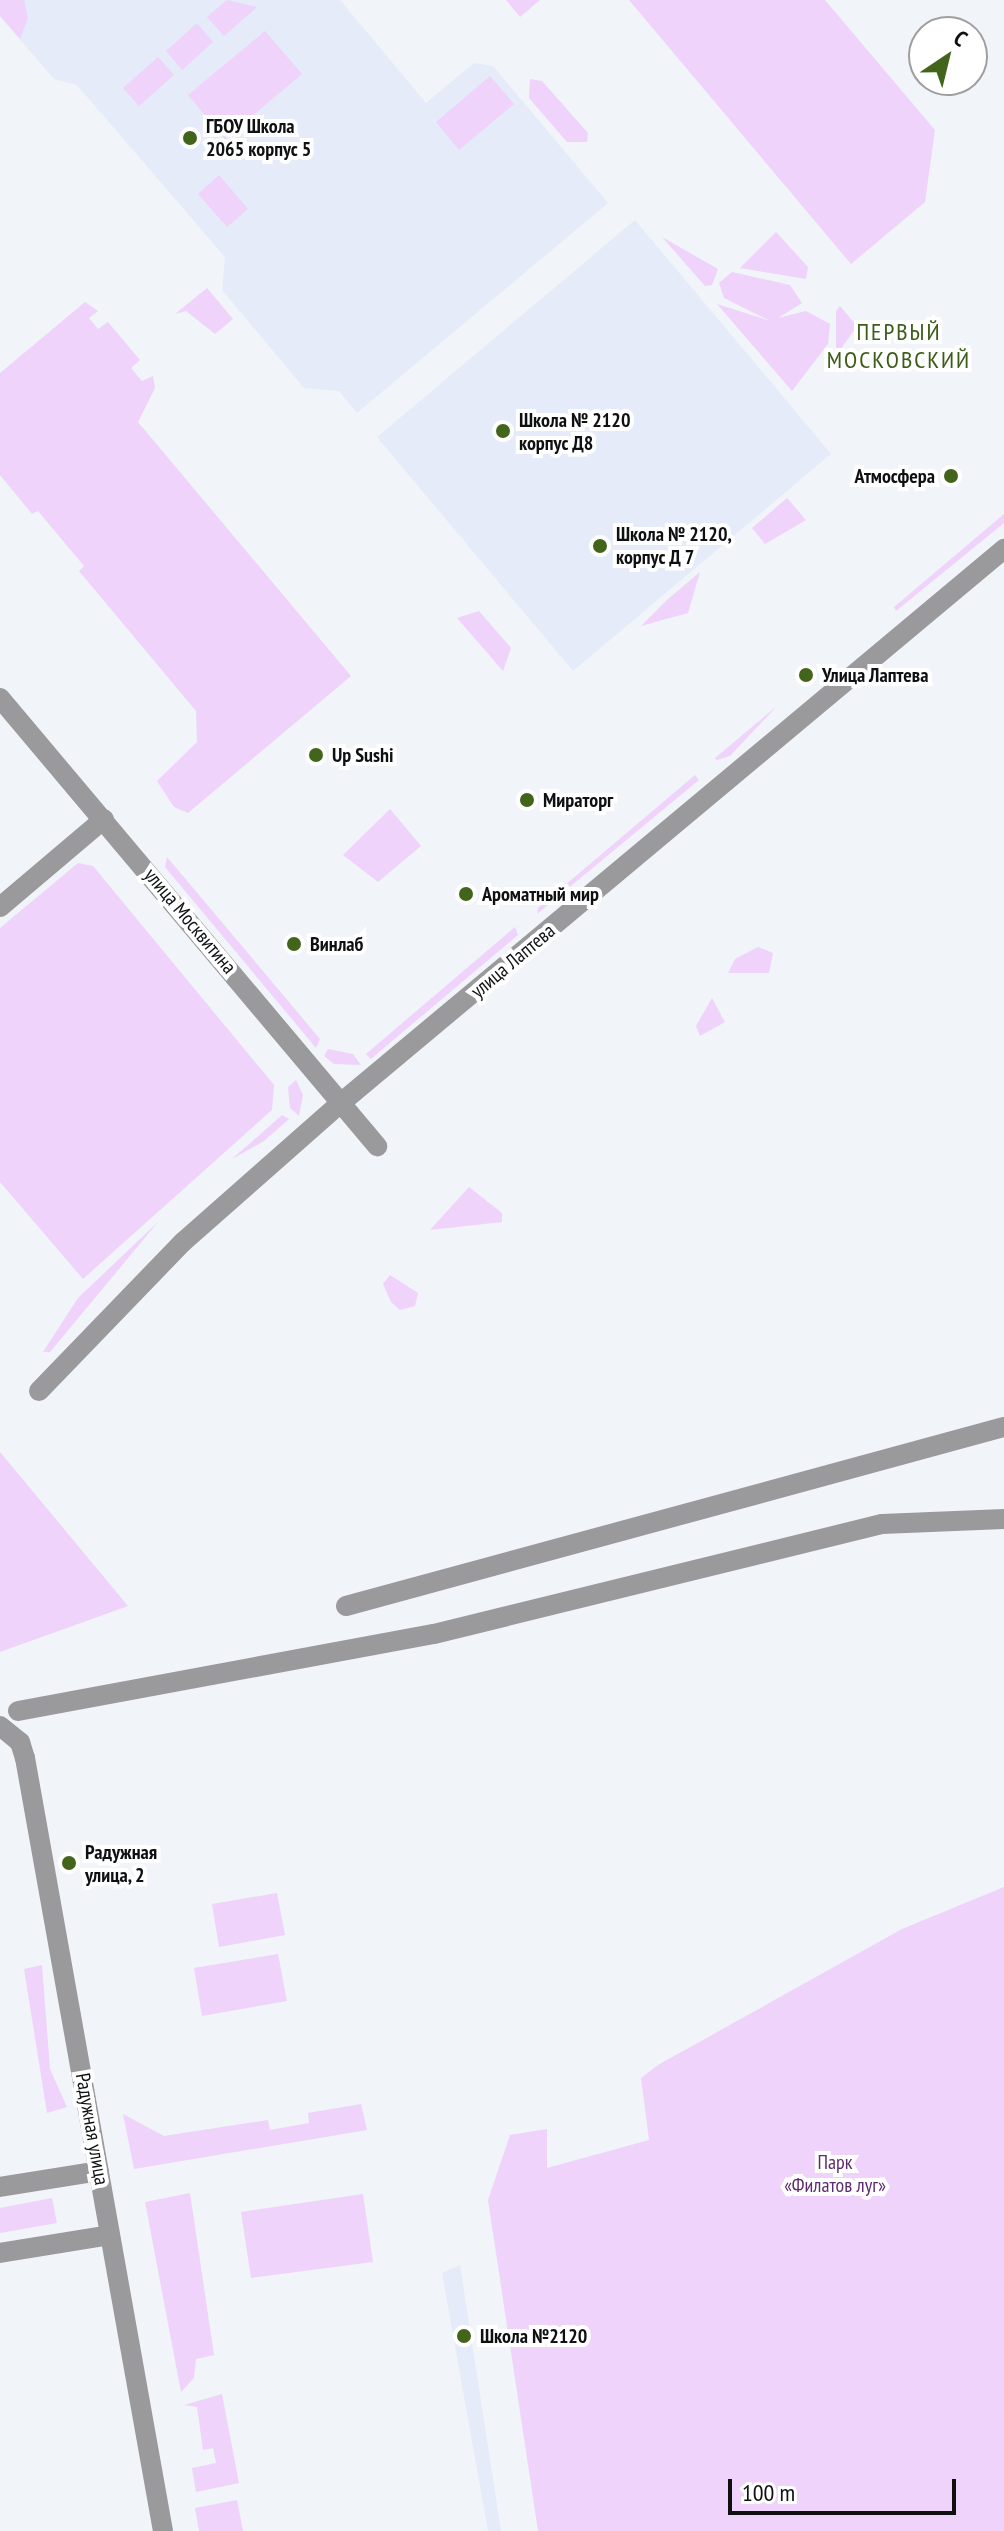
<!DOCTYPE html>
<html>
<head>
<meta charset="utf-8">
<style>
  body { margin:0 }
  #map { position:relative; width:1004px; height:2531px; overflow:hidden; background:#f1f4f9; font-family:"PT Sans Narrow",sans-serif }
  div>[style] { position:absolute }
  .built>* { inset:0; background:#e5ebf8 }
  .green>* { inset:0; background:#efd3fb }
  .minor>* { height:20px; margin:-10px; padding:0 10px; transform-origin:10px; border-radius:10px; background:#9a9a9d }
  .dots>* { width:22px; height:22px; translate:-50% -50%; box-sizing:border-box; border:4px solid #fff; border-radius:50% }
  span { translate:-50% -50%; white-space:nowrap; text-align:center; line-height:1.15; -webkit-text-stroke:8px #fff; paint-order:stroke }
  .poi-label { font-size:20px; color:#0f1012; font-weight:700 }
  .left { translate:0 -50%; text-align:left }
  .right { translate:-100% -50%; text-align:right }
  .street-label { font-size:20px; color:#0f1012 }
  .park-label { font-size:20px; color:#5c2b6e }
  .quarter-label { font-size:24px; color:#3d5c1a; letter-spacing:2px }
  .north { position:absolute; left:908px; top:16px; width:80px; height:80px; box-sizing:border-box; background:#fff; border:2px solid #9f9fa0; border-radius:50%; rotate:35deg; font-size:22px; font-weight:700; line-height:32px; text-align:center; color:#0f1012 }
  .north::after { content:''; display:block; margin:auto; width:28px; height:36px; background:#42641b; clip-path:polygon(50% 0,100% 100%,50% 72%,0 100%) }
  .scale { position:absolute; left:728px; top:2479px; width:228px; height:36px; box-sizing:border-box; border:4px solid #0f1012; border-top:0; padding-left:10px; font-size:24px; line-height:28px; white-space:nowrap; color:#0f1012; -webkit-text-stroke:6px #fff; paint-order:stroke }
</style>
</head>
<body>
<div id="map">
  <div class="built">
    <i style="clip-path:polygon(0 0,340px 0,426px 103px,474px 63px,493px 66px,608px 203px,357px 413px,339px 391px,304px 388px,222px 290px,225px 257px,77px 85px,54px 79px,0 16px)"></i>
    <i style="clip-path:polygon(635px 220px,831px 454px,573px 671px,377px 437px)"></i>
    <i style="clip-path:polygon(460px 2265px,501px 2531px,488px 2531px,442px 2273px)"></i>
  </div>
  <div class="green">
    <i style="clip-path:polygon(0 0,24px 0,28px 18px,20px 39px,0 16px)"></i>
    <i style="clip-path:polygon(227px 0,257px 7px,224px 36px,207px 17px)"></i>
    <i style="clip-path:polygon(506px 0,540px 0,520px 17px)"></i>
    <i style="clip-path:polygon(629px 0,825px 0,935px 130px,925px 202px,851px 264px)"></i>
    <i style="clip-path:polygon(197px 23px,213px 42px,182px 70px,166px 51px)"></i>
    <i style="clip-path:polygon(265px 31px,302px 74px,225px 139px,188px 95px)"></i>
    <i style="clip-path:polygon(158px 57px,174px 75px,139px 106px,123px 88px)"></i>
    <i style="clip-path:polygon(490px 76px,514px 104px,459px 150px,436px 122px)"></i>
    <i style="clip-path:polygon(530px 79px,542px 81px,588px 133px,587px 142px,567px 142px,529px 98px)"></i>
    <i style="clip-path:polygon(219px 175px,248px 209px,227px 227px,198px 194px)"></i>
    <i style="clip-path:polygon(776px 232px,808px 267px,806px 279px,740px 268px)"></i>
    <i style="clip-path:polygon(662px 237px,718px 269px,712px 285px,705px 286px)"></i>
    <i style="clip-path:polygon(732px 272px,790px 285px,802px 303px,778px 318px,806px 311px,830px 324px,828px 344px,792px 391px,717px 304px,770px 321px,724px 298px,719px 283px)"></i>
    <i style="clip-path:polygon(207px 288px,233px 319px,215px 334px,186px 311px,175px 314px)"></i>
    <i style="clip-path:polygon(85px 302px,98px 311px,89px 318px,98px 329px,108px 322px,140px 360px,131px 368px,142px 381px,153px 376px,155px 388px,138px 422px,351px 676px,188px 813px,174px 807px,157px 781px,197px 742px,196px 711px,79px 571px,84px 566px,38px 511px,32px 514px,0 475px,0 373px)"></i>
    <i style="clip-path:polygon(840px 306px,857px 326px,836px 356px,836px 311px)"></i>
    <i style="clip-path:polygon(787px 498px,806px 520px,765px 544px,752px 528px)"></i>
    <i style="clip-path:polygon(1004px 514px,1004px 523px,896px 611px,894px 607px)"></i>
    <i style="clip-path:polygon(700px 572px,688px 613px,641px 626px,668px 599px)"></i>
    <i style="clip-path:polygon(479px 611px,511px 648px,503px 671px,457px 618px)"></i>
    <i style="clip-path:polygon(777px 706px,730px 756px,717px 760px,715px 758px)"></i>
    <i style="clip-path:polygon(695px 775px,699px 780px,537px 914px,538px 908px)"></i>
    <i style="clip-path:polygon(390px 809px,421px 846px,378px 882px,343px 855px)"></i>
    <i style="clip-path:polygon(167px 857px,320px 1039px,316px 1048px,165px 867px)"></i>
    <i style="clip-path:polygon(78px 863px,93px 866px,274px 1085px,272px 1110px,83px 1279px,0 1182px,0 928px)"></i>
    <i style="clip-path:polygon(515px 927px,518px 935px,379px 1052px,371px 1059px,366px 1054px)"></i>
    <i style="clip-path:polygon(758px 947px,773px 953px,769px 973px,728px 973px,735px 959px)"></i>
    <i style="clip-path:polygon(712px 998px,725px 1022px,700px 1036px,696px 1026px)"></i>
    <i style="clip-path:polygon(328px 1049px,353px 1054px,361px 1065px,334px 1064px,324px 1056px)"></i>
    <i style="clip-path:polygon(296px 1080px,303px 1095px,299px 1116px,290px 1108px,288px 1087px)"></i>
    <i style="clip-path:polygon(282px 1115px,289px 1119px,264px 1141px,232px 1159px)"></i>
    <i style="clip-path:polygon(469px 1187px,502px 1213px,502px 1222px,430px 1230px)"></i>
    <i style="clip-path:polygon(158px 1222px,50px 1352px,43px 1352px,78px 1298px)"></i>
    <i style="clip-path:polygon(390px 1275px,418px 1293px,415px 1306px,400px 1310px,391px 1302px,383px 1284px)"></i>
    <i style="clip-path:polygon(0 1452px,128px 1606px,0 1652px)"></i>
    <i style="clip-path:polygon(1004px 1887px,1004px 2531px,538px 2531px,488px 2200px,510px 2135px,547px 2129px,547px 2168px,649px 2140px,641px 2078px,658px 2065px,902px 1929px)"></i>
    <i style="clip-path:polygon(277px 1893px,285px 1935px,219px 1947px,212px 1904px)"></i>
    <i style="clip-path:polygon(278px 1954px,287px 2001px,202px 2016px,194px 1968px)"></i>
    <i style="clip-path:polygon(42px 1965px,50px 2069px,67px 2107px,47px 2113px,24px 1969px)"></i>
    <i style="clip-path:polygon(361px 2104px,367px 2130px,134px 2169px,123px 2114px,164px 2136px,268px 2120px,270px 2130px,309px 2123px,308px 2113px)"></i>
    <i style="clip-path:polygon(190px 2193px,214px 2355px,196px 2359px,194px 2378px,181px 2392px,145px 2202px)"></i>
    <i style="clip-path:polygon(363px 2194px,373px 2262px,251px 2278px,241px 2212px)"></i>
    <i style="clip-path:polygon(52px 2198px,57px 2223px,0 2233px,0 2208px)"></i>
    <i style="clip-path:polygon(222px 2394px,239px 2483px,196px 2492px,192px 2468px,216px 2463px,213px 2448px,203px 2450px,197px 2407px,184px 2405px)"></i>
    <i style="clip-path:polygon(237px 2500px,243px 2531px,199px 2531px,195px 2508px)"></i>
  </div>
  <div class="minor">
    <i style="left:0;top:698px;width:586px;rotate:49.92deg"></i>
    <i style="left:0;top:907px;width:136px;rotate:-40.2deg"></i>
    <i style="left:39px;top:1391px;width:207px;rotate:-46deg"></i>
    <i style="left:183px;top:1242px;width:212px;rotate:-41.4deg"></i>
    <i style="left:342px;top:1102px;width:863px;rotate:-39.87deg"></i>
    <i style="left:346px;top:1606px;width:682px;rotate:-15.22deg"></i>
    <i style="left:18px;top:1711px;width:423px;rotate:-10.5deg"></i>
    <i style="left:434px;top:1634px;width:461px;rotate:-13.8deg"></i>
    <i style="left:882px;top:1524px;width:122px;rotate:-2.3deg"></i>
    <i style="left:0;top:1726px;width:26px;rotate:39deg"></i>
    <i style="left:20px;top:1742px;width:17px;rotate:73deg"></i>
    <i style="left:25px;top:1758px;width:785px;rotate:79.88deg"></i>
    <i style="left:0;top:2187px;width:100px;rotate:-9.2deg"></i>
    <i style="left:0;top:2253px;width:111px;rotate:-9.3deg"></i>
  </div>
  <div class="dots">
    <i style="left:190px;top:138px;background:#42641b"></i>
    <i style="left:503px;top:431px;background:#42641b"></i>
    <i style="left:951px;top:476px;background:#42641b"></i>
    <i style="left:600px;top:546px;background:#42641b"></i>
    <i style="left:806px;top:675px;background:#42641b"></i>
    <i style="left:316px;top:755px;background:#42641b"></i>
    <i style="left:527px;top:800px;background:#42641b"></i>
    <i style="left:466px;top:894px;background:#42641b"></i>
    <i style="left:294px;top:944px;background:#42641b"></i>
    <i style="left:69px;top:1863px;background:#42641b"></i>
    <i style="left:464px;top:2336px;background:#42641b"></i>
  </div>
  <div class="poi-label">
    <span class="left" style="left:206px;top:138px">ГБОУ Школа<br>2065 корпус 5</span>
    <span class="left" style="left:519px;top:432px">Школа № 2120<br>корпус Д8</span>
    <span class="right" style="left:935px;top:476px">Атмосфера</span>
    <span class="left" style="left:616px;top:546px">Школа № 2120,<br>корпус Д 7</span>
    <span class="left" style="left:822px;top:675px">Улица Лаптева</span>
    <span class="left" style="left:332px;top:755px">Up Sushi</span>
    <span class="left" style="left:543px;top:800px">Мираторг</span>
    <span class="left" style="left:482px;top:894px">Ароматный мир</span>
    <span class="left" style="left:310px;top:944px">Винлаб</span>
    <span class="left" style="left:85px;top:1864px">Радужная<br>улица, 2</span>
    <span class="left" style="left:480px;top:2336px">Школа №2120</span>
  </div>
  <div class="street-label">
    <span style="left:190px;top:921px;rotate:50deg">улица Москвитина</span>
    <span style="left:513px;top:961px;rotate:-40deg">улица Лаптева</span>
    <span style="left:92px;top:2129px;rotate:80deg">Радужная улица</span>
  </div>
  <div class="park-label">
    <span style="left:835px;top:2174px">Парк<br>«Филатов луг»</span>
  </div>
  <div class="quarter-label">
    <span style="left:899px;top:346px">ПЕРВЫЙ<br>МОСКОВСКИЙ</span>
  </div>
  <div class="north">С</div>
  <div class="scale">100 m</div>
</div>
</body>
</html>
